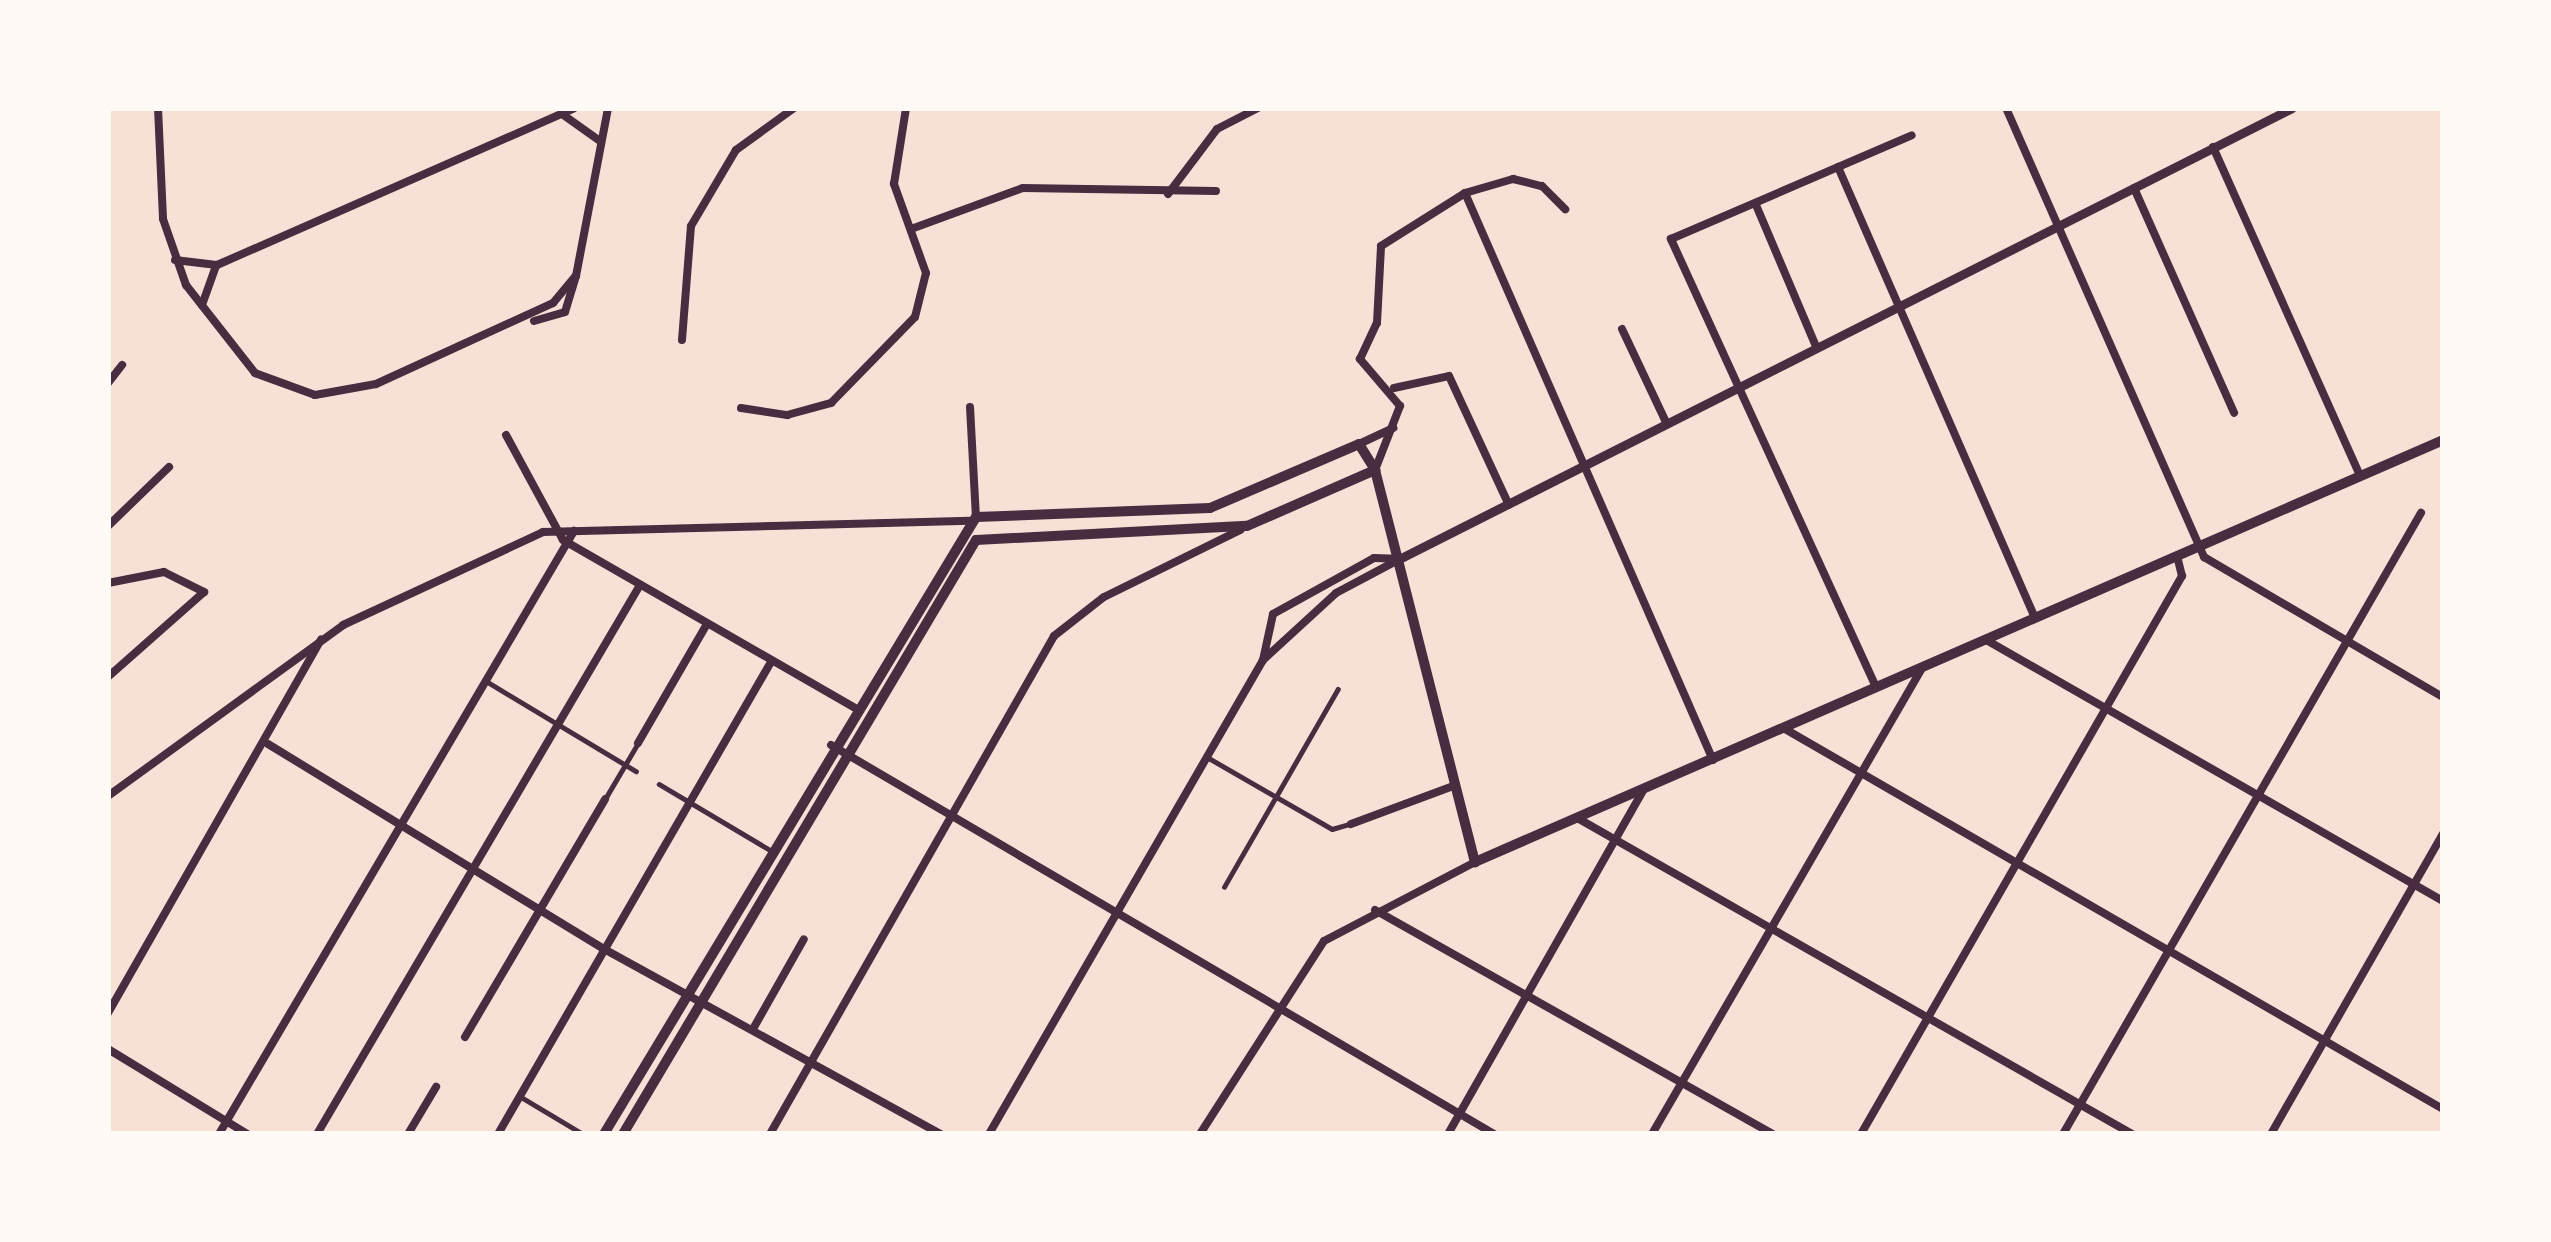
<!DOCTYPE html>
<html>
<head>
<meta charset="utf-8">
<style>
  body { margin:0 }
  #map { position:relative; width:2551px; height:1242px; overflow:hidden; background:#f7e1d7; font-family:"PT Sans Narrow",sans-serif }
  div>[style] { position:absolute }
  .pedestrian>* { height:4.5px; margin:-2.25px; padding:0 2.25px; transform-origin:2.25px; border-radius:2.25px; background:#4a2c40 }
  .minor>* { height:8px; margin:-4px; padding:0 4px; transform-origin:4px; border-radius:4px; background:#4a2c40 }
  .tertiary>* { height:9px; margin:-4.5px; padding:0 4.5px; transform-origin:4.5px; border-radius:4.5px; background:#4a2c40 }
  .secondary>* { height:10px; margin:-5px; padding:0 5px; transform-origin:5px; border-radius:5px; background:#4a2c40 }
  span { translate:-50% -50%; white-space:nowrap; text-align:center; line-height:1.15; -webkit-text-stroke:12px #fffaf5; paint-order:stroke }
  .frame { position:absolute; inset:0; border:111px solid #fffaf5; pointer-events:none }
</style>
</head>
<body>
<div id="map">
  <div class="pedestrian">
    <i style="left:486px;top:681px;width:175px;rotate:31deg"></i>
    <i style="left:1207px;top:757px;width:144px;rotate:29.9deg"></i>
    <i style="left:1332px;top:829px;width:18px;rotate:-16deg"></i>
    <i style="left:659px;top:784px;width:129px;rotate:30.7deg"></i>
    <i style="left:605px;top:799px;width:65px;rotate:-59.5deg"></i>
    <i style="left:1224px;top:887px;width:228px;rotate:-60.1deg"></i>
    <i style="left:521px;top:1097px;width:72px;rotate:30.8deg"></i>
  </div>
  <div class="minor">
    <i style="left:158px;top:108px;width:111px;rotate:87.4deg"></i>
    <i style="left:163px;top:219px;width:70px;rotate:70.8deg"></i>
    <i style="left:186px;top:285px;width:112px;rotate:51.9deg"></i>
    <i style="left:255px;top:373px;width:64px;rotate:20.1deg"></i>
    <i style="left:315px;top:395px;width:62px;rotate:-10.2deg"></i>
    <i style="left:376px;top:384px;width:195px;rotate:-24.6deg"></i>
    <i style="left:553px;top:303px;width:35px;rotate:-50deg"></i>
    <i style="left:576px;top:276px;width:171px;rotate:-79.2deg"></i>
    <i style="left:2006px;top:108px;width:491px;rotate:66.2deg"></i>
    <i style="left:2204px;top:557px;width:277px;rotate:30.4deg"></i>
    <i style="left:562px;top:114px;width:47px;rotate:35.4deg"></i>
    <i style="left:2213px;top:147px;width:359px;rotate:65.9deg"></i>
    <i style="left:1838px;top:167px;width:492px;rotate:66.4deg"></i>
    <i style="left:2134px;top:188px;width:246px;rotate:66deg"></i>
    <i style="left:1465px;top:193px;width:619px;rotate:66.38deg"></i>
    <i style="left:1168px;top:194px;width:81px;rotate:-53deg"></i>
    <i style="left:1217px;top:129px;width:46px;rotate:-27.1deg"></i>
    <i style="left:1756px;top:205px;width:156px;rotate:67deg"></i>
    <i style="left:911px;top:229px;width:119px;rotate:-20.1deg"></i>
    <i style="left:1023px;top:188px;width:193px;rotate:0.9deg"></i>
    <i style="left:175px;top:260px;width:42px;rotate:6.8deg"></i>
    <i style="left:217px;top:265px;width:390px;rotate:-23.7deg"></i>
    <i style="left:202px;top:305px;width:41px;rotate:-70.3deg"></i>
    <i style="left:534px;top:321px;width:32px;rotate:-16deg"></i>
    <i style="left:565px;top:312px;width:38px;rotate:-73deg"></i>
    <i style="left:1622px;top:329px;width:105px;rotate:64.7deg"></i>
    <i style="left:682px;top:340px;width:114px;rotate:-85.5deg"></i>
    <i style="left:691px;top:226px;width:88px;rotate:-59.4deg"></i>
    <i style="left:736px;top:150px;width:72px;rotate:-35.9deg"></i>
    <i style="left:108px;top:383px;width:23px;rotate:-52deg"></i>
    <i style="left:1394px;top:388px;width:56px;rotate:-12.3deg"></i>
    <i style="left:1449px;top:376px;width:142px;rotate:65.1deg"></i>
    <i style="left:970px;top:407px;width:110px;rotate:86.9deg"></i>
    <i style="left:741px;top:408px;width:47px;rotate:8.7deg"></i>
    <i style="left:787px;top:415px;width:46px;rotate:-15.3deg"></i>
    <i style="left:831px;top:403px;width:120px;rotate:-45.7deg"></i>
    <i style="left:915px;top:317px;width:45px;rotate:-76deg"></i>
    <i style="left:926px;top:273px;width:95px;rotate:-109.8deg"></i>
    <i style="left:894px;top:184px;width:77px;rotate:-81deg"></i>
    <i style="left:506px;top:435px;width:119px;rotate:61.5deg"></i>
    <i style="left:563px;top:540px;width:336px;rotate:29.9deg"></i>
    <i style="left:1359px;top:444px;width:38px;rotate:-25deg"></i>
    <i style="left:1375px;top:470px;width:69px;rotate:-68.7deg"></i>
    <i style="left:1400px;top:406px;width:62px;rotate:-130.4deg"></i>
    <i style="left:1360px;top:359px;width:40px;rotate:-65deg"></i>
    <i style="left:1377px;top:323px;width:77px;rotate:-87deg"></i>
    <i style="left:1381px;top:246px;width:99px;rotate:-32.2deg"></i>
    <i style="left:1465px;top:193px;width:50px;rotate:-16.3deg"></i>
    <i style="left:1513px;top:179px;width:30px;rotate:14deg"></i>
    <i style="left:1542px;top:186px;width:33px;rotate:45deg"></i>
    <i style="left:108px;top:526px;width:85px;rotate:-44deg"></i>
    <i style="left:108px;top:583px;width:57px;rotate:-11.1deg"></i>
    <i style="left:164px;top:572px;width:45px;rotate:26.6deg"></i>
    <i style="left:204px;top:592px;width:128px;rotate:138.5deg"></i>
    <i style="left:1988px;top:641px;width:524px;rotate:29.74deg"></i>
    <i style="left:1263px;top:660px;width:99px;rotate:-42.5deg"></i>
    <i style="left:1336px;top:593px;width:70px;rotate:-28deg"></i>
    <i style="left:1876px;top:687px;width:493px;rotate:-114.6deg"></i>
    <i style="left:1671px;top:239px;width:262px;rotate:-23.3deg"></i>
    <i style="left:1785px;top:729px;width:760px;rotate:30.01deg"></i>
    <i style="left:638px;top:743px;width:138px;rotate:-59.9deg"></i>
    <i style="left:268px;top:744px;width:394px;rotate:31.4deg"></i>
    <i style="left:604px;top:949px;width:384px;rotate:28.8deg"></i>
    <i style="left:831px;top:745px;width:769px;rotate:30.4deg"></i>
    <i style="left:108px;top:796px;width:291px;rotate:-36deg"></i>
    <i style="left:343px;top:625px;width:221px;rotate:-24.9deg"></i>
    <i style="left:543px;top:532px;width:427px;rotate:-1.5deg"></i>
    <i style="left:1579px;top:819px;width:636px;rotate:29.67deg"></i>
    <i style="left:1351px;top:824px;width:112px;rotate:-20.4deg"></i>
    <i style="left:1375px;top:910px;width:456px;rotate:29.4deg"></i>
    <i style="left:108px;top:1013px;width:430px;rotate:-60.3deg"></i>
    <i style="left:753px;top:1029px;width:103px;rotate:-60.5deg"></i>
    <i style="left:465px;top:1037px;width:276px;rotate:-59.5deg"></i>
    <i style="left:108px;top:1049px;width:163px;rotate:31.4deg"></i>
    <i style="left:219px;top:1134px;width:700px;rotate:-59.51deg"></i>
    <i style="left:317px;top:1134px;width:637px;rotate:-59.53deg"></i>
    <i style="left:408px;top:1134px;width:55px;rotate:-59.2deg"></i>
    <i style="left:498px;top:1134px;width:545px;rotate:-59.96deg"></i>
    <i style="left:770px;top:1134px;width:573px;rotate:-60.3deg"></i>
    <i style="left:1054px;top:636px;width:63px;rotate:-38deg"></i>
    <i style="left:1104px;top:597px;width:152px;rotate:-26.2deg"></i>
    <i style="left:989px;top:1134px;width:547px;rotate:-59.97deg"></i>
    <i style="left:1263px;top:660px;width:47px;rotate:-77.7deg"></i>
    <i style="left:1273px;top:614px;width:115px;rotate:-29deg"></i>
    <i style="left:1374px;top:558px;width:23px;rotate:2deg"></i>
    <i style="left:1200px;top:1134px;width:229px;rotate:-57.3deg"></i>
    <i style="left:1324px;top:941px;width:170px;rotate:-27.6deg"></i>
    <i style="left:1448px;top:1134px;width:395px;rotate:-60.4deg"></i>
    <i style="left:1652px;top:1134px;width:536px;rotate:-59.9deg"></i>
    <i style="left:1861px;top:1134px;width:644px;rotate:-60.09deg"></i>
    <i style="left:2182px;top:576px;width:21px;rotate:-104deg"></i>
    <i style="left:2063px;top:1134px;width:717px;rotate:-60.04deg"></i>
    <i style="left:2271px;top:1134px;width:346px;rotate:-60.2deg"></i>
  </div>
  <div class="tertiary">
    <i style="left:1399px;top:559px;width:1000px;rotate:-26.8deg"></i>
  </div>
  <div class="secondary">
    <i style="left:604px;top:1134px;width:720px;rotate:-58.91deg"></i>
    <i style="left:976px;top:517px;width:234px;rotate:-2.2deg"></i>
    <i style="left:1210px;top:508px;width:162px;rotate:-23.2deg"></i>
    <i style="left:1359px;top:444px;width:31px;rotate:58deg"></i>
    <i style="left:1375px;top:470px;width:405px;rotate:75.7deg"></i>
    <i style="left:1475px;top:862px;width:1056px;rotate:-23.55deg"></i>
    <i style="left:623px;top:1134px;width:691px;rotate:-59.28deg"></i>
    <i style="left:976px;top:540px;width:271px;rotate:-3deg"></i>
    <i style="left:1247px;top:526px;width:140px;rotate:-23.6deg"></i>
  </div>
  <div class="frame"></div>
</div>
</body>
</html>
